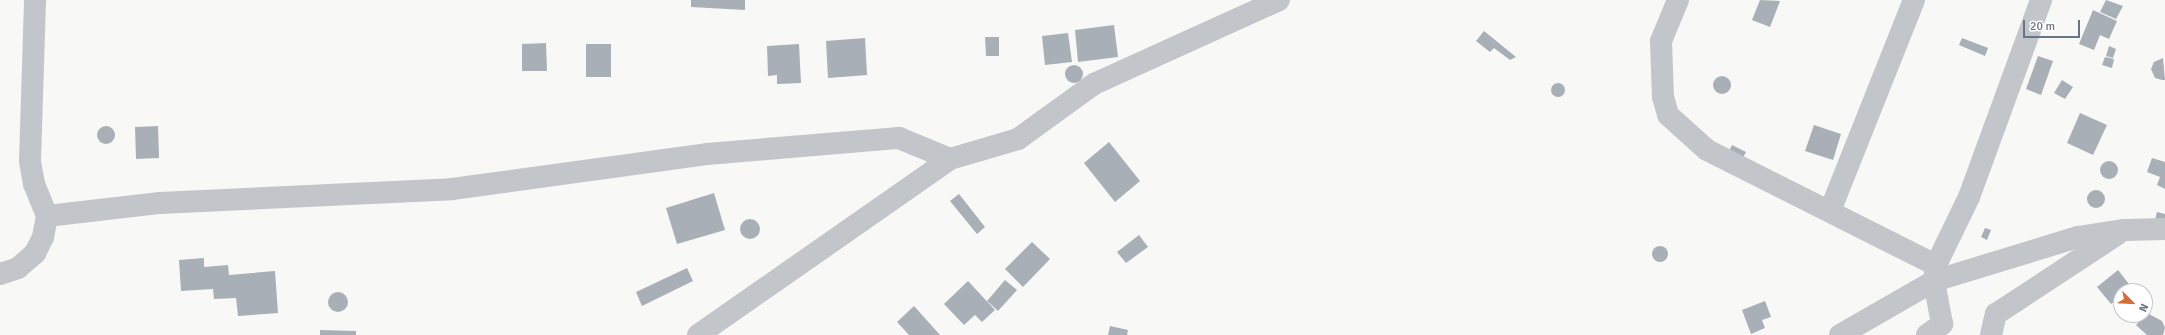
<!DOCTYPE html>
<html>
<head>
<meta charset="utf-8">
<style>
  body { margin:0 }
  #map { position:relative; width:2165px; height:335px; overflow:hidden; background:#f8f8f6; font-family:Signika,sans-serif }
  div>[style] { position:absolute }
  .building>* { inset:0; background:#a9afb6 }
  .round { border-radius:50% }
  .minor>* { height:22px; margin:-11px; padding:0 11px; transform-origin:11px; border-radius:11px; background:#c2c5c9 }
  span { translate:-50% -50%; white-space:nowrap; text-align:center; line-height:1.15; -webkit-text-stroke:4px #fff; paint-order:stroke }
  .north { position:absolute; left:2113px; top:283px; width:40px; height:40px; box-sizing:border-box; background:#fff; border:1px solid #c3c8ce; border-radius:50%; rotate:114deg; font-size:11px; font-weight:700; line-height:16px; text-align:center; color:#6a7584 }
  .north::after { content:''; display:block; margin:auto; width:14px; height:18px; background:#d46e39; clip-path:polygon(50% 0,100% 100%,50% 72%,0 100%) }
  .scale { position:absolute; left:2023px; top:20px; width:57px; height:18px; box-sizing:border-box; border:2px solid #6a7584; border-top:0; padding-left:5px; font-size:12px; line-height:14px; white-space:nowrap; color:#6a7584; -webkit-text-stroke:3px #fff; paint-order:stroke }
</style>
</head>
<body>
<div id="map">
  <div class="building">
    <i style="clip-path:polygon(691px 0,745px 0,745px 10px,691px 7px)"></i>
    <i style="clip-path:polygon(1760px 0,1780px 1px,1770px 27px,1752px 20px)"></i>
    <i style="clip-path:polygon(2106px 0,2123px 6px,2116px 19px,2100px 12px)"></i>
    <i style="clip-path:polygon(2093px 10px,2117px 21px,2109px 39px,2100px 35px,2094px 50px,2079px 44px)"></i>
    <i style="clip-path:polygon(1114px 25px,1118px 57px,1078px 62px,1075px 30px)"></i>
    <i style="clip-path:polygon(1484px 31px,1516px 57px,1510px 60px,1494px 48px,1490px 52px,1476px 41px)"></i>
    <i style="clip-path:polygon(1068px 33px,1072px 62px,1045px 65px,1042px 36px)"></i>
    <i style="clip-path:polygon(985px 37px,999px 37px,999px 56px,986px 56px)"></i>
    <i style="clip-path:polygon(865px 38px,867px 75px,828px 78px,826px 41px)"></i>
    <i style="clip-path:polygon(1962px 38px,1988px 48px,1985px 56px,1959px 45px)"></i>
    <i style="clip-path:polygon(546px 43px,547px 71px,522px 71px,522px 44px)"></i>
    <i style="clip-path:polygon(586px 44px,611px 44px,611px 77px,586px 77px)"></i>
    <i style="clip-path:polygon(799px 44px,801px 83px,777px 84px,777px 75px,768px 76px,767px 46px)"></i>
    <i style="clip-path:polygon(2109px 46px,2116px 49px,2113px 58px,2106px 56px)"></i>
    <i style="clip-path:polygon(2038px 56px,2053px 61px,2041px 95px,2026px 89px)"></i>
    <i style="clip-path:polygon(2105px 57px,2114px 59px,2112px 68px,2102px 65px)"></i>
    <i style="clip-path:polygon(2163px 58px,2165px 80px,2162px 80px,2155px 78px,2151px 69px,2154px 62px)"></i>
    <i class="round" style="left:1065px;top:65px;width:18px;height:18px"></i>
    <i class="round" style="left:1713px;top:76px;width:18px;height:18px"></i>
    <i style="clip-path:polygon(2062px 80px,2073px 87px,2065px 99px,2054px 93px)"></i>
    <i class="round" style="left:1551px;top:83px;width:14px;height:14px"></i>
    <i style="clip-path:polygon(2080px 113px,2107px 125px,2093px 155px,2067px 143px)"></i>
    <i style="clip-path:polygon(1814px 125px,1841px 134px,1833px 160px,1805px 151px)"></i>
    <i class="round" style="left:97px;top:126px;width:18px;height:18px"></i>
    <i style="clip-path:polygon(158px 126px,159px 158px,136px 159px,135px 127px)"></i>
    <i style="clip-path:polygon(1109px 142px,1140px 181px,1115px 202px,1084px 163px)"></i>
    <i style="clip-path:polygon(1732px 145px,1746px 152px,1742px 160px,1728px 153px)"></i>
    <i style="clip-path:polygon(2152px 158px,2165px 162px,2165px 189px,2157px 185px,2160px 177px,2147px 172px)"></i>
    <i class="round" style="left:2100px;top:161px;width:18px;height:18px"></i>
    <i class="round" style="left:2087px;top:190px;width:18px;height:18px"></i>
    <i style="clip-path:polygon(714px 193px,725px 230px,677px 244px,666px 208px)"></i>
    <i style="clip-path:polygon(959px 194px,985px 227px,977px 234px,950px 201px)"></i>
    <i style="clip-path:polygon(2157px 212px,2165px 214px,2165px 223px,2155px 220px)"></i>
    <i class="round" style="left:740px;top:219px;width:20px;height:20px"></i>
    <i style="clip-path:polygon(1985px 228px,1991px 230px,1987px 240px,1981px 237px)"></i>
    <i style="clip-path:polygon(1139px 235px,1148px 247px,1126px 263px,1117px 252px)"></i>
    <i style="clip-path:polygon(1032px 242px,1050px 259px,1023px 287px,1005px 269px)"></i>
    <i class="round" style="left:1652px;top:246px;width:16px;height:16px"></i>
    <i style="clip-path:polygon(204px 258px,204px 267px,228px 265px,229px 275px,275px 271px,278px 313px,238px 316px,236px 298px,214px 299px,213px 289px,181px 291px,179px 260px)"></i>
    <i style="clip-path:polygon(687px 268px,693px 281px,642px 306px,636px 292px)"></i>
    <i style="clip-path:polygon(2118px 270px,2132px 288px,2121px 291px,2121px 296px,2111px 304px,2097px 287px)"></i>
    <i style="clip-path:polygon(1005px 280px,1017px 290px,998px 311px,987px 301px)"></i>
    <i style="clip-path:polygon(968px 281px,995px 310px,982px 322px,975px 315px,964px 325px,944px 304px)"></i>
    <i class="round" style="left:328px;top:292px;width:20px;height:20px"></i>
    <i style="clip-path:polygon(1765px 301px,1771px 317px,1762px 320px,1765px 328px,1751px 334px,1742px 310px)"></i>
    <i style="clip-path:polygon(914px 306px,940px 335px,909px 335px,897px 322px)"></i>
    <i style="clip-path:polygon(2147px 313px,2162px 321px,2165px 328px,2163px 335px,2147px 335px,2136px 325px)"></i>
    <i style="clip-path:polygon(1110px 326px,1128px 330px,1127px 335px,1108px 335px)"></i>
    <i style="clip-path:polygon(320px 330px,356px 331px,356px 335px,320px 335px)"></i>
  </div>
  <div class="minor">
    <i style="left:1678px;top:0;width:44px;rotate:112.5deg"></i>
    <i style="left:1661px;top:41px;width:56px;rotate:88deg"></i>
    <i style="left:1663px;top:97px;width:19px;rotate:74deg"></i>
    <i style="left:1668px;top:115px;width:52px;rotate:41.9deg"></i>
    <i style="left:1707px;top:150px;width:256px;rotate:26.7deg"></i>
    <i style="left:1830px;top:211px;width:227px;rotate:-68.3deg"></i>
    <i style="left:47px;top:216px;width:114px;rotate:-6.6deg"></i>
    <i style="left:160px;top:203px;width:292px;rotate:-2.7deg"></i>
    <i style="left:452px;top:189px;width:257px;rotate:-7.8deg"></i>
    <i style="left:707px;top:154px;width:193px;rotate:-4.8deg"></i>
    <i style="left:899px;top:138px;width:55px;rotate:22.4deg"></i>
    <i style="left:0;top:274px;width:19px;rotate:-18deg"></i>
    <i style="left:18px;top:268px;width:23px;rotate:-41deg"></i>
    <i style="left:35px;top:253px;width:18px;rotate:-63deg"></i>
    <i style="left:43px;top:237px;width:21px;rotate:-79deg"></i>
    <i style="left:47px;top:216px;width:35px;rotate:-112deg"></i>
    <i style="left:34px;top:184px;width:23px;rotate:-100deg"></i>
    <i style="left:30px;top:161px;width:161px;rotate:-88.2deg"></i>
    <i style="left:698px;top:335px;width:307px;rotate:-34.9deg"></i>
    <i style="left:950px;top:159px;width:71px;rotate:-16.4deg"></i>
    <i style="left:1018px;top:139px;width:94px;rotate:-35.9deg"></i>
    <i style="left:1094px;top:84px;width:203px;rotate:-24.4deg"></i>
    <i style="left:1840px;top:335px;width:108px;rotate:-29.9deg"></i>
    <i style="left:1934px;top:281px;width:151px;rotate:-17deg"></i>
    <i style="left:2078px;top:237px;width:47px;rotate:-8.7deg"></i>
    <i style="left:2124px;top:230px;width:41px;rotate:-1.4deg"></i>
    <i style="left:1927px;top:335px;width:19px;rotate:-36deg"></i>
    <i style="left:1942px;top:324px;width:44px;rotate:-100.5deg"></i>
    <i style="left:1934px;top:281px;width:16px;rotate:-83deg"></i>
    <i style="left:1936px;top:265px;width:76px;rotate:-64.1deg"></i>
    <i style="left:1969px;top:197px;width:210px;rotate:-69.9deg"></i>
    <i style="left:1991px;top:335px;width:22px;rotate:-77deg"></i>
    <i style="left:1996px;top:314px;width:146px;rotate:-33.3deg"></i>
  </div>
  <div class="north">N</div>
  <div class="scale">20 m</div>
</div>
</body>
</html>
